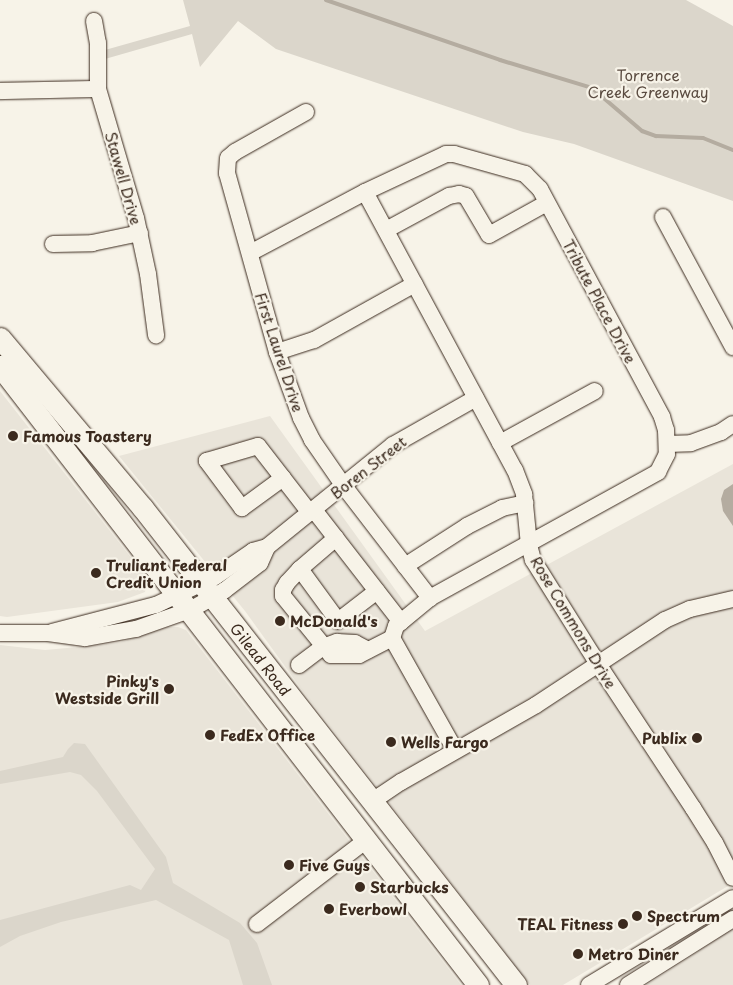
<!DOCTYPE html>
<html>
<head>
<meta charset="utf-8">
<style>
  body { margin:0 }
  #map { position:relative; width:733px; height:985px; overflow:hidden; background:#f7f3e8; font-family:"Playpen Sans",sans-serif }
  div>[style] { position:absolute }
  .built>* { inset:0; background:#e9e4d9 }
  .green>* { inset:0; background:#dbd6cb }
  .water>* { inset:0; background:#b4aca0 }
  .stream>* { height:4px; margin:-2px; padding:0 2px; transform-origin:2px; border-radius:2px; background:#b4aca0 }
  .roads { filter:drop-shadow(0 0 1px #3b2a1e) drop-shadow(0 0 1px #3b2a1e) }
  .minor>* { height:16px; margin:-8px; padding:0 8px; transform-origin:8px; border-radius:8px; background:#f7f3e8 }
  .major>* { height:21px; margin:-10.5px; padding:0 10.5px; transform-origin:10.5px; border-radius:10.5px; background:#f7f3e8 }
  .dots>* { width:14px; height:14px; translate:-50% -50%; box-sizing:border-box; border:2px solid #f7f3e8; border-radius:50% }
  span { translate:-50% -50%; white-space:nowrap; text-align:center; line-height:1.15; -webkit-text-stroke:4.5px #f7f3e8; paint-order:stroke }
  .park-label { font-size:15px; color:#5b4c41 }
  .street-label { font-size:15px; color:#3b2a1e }
  .poi-label { font-size:15px; color:#3b2a1e; font-weight:700 }
  .left { translate:0 -50%; text-align:left }
  .right { translate:-100% -50%; text-align:right }
</style>
</head>
<body>
<div id="map">
  <div class="built">
    <i style="clip-path:polygon(0 391px,143px 573px,148px 579px,145px 592px,118px 602px,7px 617px,0 616px)"></i>
    <i style="clip-path:polygon(270px 416px,425px 631px,733px 464px,733px 883px,563px 985px,530px 985px,302px 690px,245px 611px,119px 456px)"></i>
    <i style="clip-path:polygon(167px 627px,178px 627px,186px 630px,461px 985px,0 985px,0 645px,45px 650px,100px 645px,121px 642px)"></i>
    <i style="clip-path:polygon(733px 928px,733px 985px,646px 985px,681px 963px)"></i>
  </div>
  <div class="green">
    <i style="clip-path:polygon(183px 0,686px 0,733px 26px,733px 201px,574px 144px,523px 132px,276px 49px,238px 21px,200px 67px,192px 34px,105px 59px,105px 50px,190px 26px)"></i>
    <i style="clip-path:polygon(74px 743px,85px 744px,166px 857px,173px 883px,240px 923px,257px 943px,272px 985px,243px 985px,229px 940px,156px 900px,61px 922px,20px 936px,0 947px,0 920px,130px 885px,141px 890px,155px 869px,97px 791px,81px 775px,70px 772px,0 784px,0 771px,63px 757px,68px 749px)"></i>
  </div>
  <div class="water">
    <i style="clip-path:polygon(733px 484px,733px 526px,723px 511px,721px 499px,724px 490px)"></i>
  </div>
  <div class="stream">
    <i style="left:326px;top:0;width:184px;rotate:19deg"></i>
    <i style="left:500px;top:60px;width:96px;rotate:16.9deg"></i>
    <i style="left:592px;top:88px;width:66px;rotate:40.7deg"></i>
    <i style="left:642px;top:131px;width:15px;rotate:20deg"></i>
    <i style="left:656px;top:136px;width:47px;rotate:2.4deg"></i>
    <i style="left:703px;top:138px;width:32px;rotate:22deg"></i>
  </div>
  <div class="roads">
    <div class="minor">
      <i style="left:94px;top:21px;width:22px;rotate:80deg"></i>
      <i style="left:98px;top:43px;width:46px;rotate:90deg"></i>
      <i style="left:98px;top:89px;width:134px;rotate:73.6deg"></i>
      <i style="left:136px;top:218px;width:57px;rotate:77.9deg"></i>
      <i style="left:148px;top:274px;width:62px;rotate:82.5deg"></i>
      <i style="left:0;top:91px;width:98px;rotate:-1.2deg"></i>
      <i style="left:306px;top:112px;width:81px;rotate:150.6deg"></i>
      <i style="left:235px;top:152px;width:9px;rotate:139deg"></i>
      <i style="left:228px;top:158px;width:15px;rotate:94deg"></i>
      <i style="left:227px;top:173px;width:186px;rotate:74.4deg"></i>
      <i style="left:277px;top:352px;width:70px;rotate:70deg"></i>
      <i style="left:301px;top:418px;width:25px;rotate:63deg"></i>
      <i style="left:312px;top:440px;width:55px;rotate:55.4deg"></i>
      <i style="left:343px;top:485px;width:143px;rotate:52.4deg"></i>
      <i style="left:365px;top:192px;width:316px;rotate:61.7deg"></i>
      <i style="left:515px;top:470px;width:26px;rotate:69deg"></i>
      <i style="left:524px;top:494px;width:51px;rotate:84.4deg"></i>
      <i style="left:529px;top:545px;width:16px;rotate:75deg"></i>
      <i style="left:533px;top:560px;width:123px;rotate:58deg"></i>
      <i style="left:598px;top:664px;width:173px;rotate:56.6deg"></i>
      <i style="left:693px;top:808px;width:41px;rotate:57.8deg"></i>
      <i style="left:715px;top:843px;width:39px;rotate:63deg"></i>
      <i style="left:663px;top:217px;width:148px;rotate:61.7deg"></i>
      <i style="left:386px;top:230px;width:72px;rotate:-28.4deg"></i>
      <i style="left:449px;top:196px;width:10px;rotate:-11deg"></i>
      <i style="left:459px;top:194px;width:7px;rotate:16deg"></i>
      <i style="left:466px;top:196px;width:45px;rotate:59.5deg"></i>
      <i style="left:489px;top:235px;width:66px;rotate:-28.9deg"></i>
      <i style="left:53px;top:244px;width:39px;rotate:-1deg"></i>
      <i style="left:92px;top:243px;width:49px;rotate:-11.8deg"></i>
      <i style="left:250px;top:253px;width:130px;rotate:-27.9deg"></i>
      <i style="left:365px;top:192px;width:89px;rotate:-25.1deg"></i>
      <i style="left:446px;top:154px;width:8px"></i>
      <i style="left:454px;top:154px;width:74px;rotate:15.7deg"></i>
      <i style="left:525px;top:174px;width:21px;rotate:45deg"></i>
      <i style="left:540px;top:189px;width:259px;rotate:61.8deg"></i>
      <i style="left:662px;top:417px;width:14px;rotate:73deg"></i>
      <i style="left:666px;top:430px;width:24px;rotate:88deg"></i>
      <i style="left:667px;top:454px;width:20px;rotate:117deg"></i>
      <i style="left:658px;top:472px;width:260px;rotate:151.1deg"></i>
      <i style="left:430px;top:598px;width:44px;rotate:140.5deg"></i>
      <i style="left:396px;top:626px;width:13px;rotate:108deg"></i>
      <i style="left:392px;top:638px;width:129px;rotate:60.6deg"></i>
      <i style="left:277px;top:352px;width:39px;rotate:-18deg"></i>
      <i style="left:314px;top:340px;width:115px;rotate:-29deg"></i>
      <i style="left:500px;top:443px;width:108px;rotate:-28.7deg"></i>
      <i style="left:667px;top:444px;width:24px;rotate:-2deg"></i>
      <i style="left:691px;top:443px;width:32px;rotate:-20deg"></i>
      <i style="left:721px;top:432px;width:14px;rotate:-34deg"></i>
      <i style="left:283px;top:478px;width:51px;rotate:143.8deg"></i>
      <i style="left:242px;top:508px;width:59px;rotate:-126.7deg"></i>
      <i style="left:207px;top:461px;width:53px;rotate:-16.4deg"></i>
      <i style="left:258px;top:446px;width:85px;rotate:52.2deg"></i>
      <i style="left:314px;top:510px;width:142px;rotate:52.2deg"></i>
      <i style="left:336px;top:538px;width:48px;rotate:139.3deg"></i>
      <i style="left:300px;top:569px;width:64px;rotate:53.8deg"></i>
      <i style="left:338px;top:621px;width:49px;rotate:-37.6deg"></i>
      <i style="left:405px;top:566px;width:74px;rotate:-32.8deg"></i>
      <i style="left:467px;top:526px;width:39px;rotate:-27deg"></i>
      <i style="left:502px;top:508px;width:24px;rotate:-12deg"></i>
      <i style="left:300px;top:569px;width:19px;rotate:133deg"></i>
      <i style="left:287px;top:583px;width:8px;rotate:120deg"></i>
      <i style="left:283px;top:590px;width:6px;rotate:90deg"></i>
      <i style="left:283px;top:596px;width:76px;rotate:50.9deg"></i>
      <i style="left:331px;top:655px;width:28px"></i>
      <i style="left:359px;top:655px;width:37px;rotate:-27deg"></i>
      <i style="left:52px;top:632px;width:107px;rotate:-14.6deg"></i>
      <i style="left:156px;top:605px;width:65px;rotate:-25.4deg"></i>
      <i style="left:215px;top:577px;width:46px;rotate:-34.4deg"></i>
      <i style="left:253px;top:551px;width:15px;rotate:-16deg"></i>
      <i style="left:0;top:633px;width:48px"></i>
      <i style="left:48px;top:633px;width:37px;rotate:8deg"></i>
      <i style="left:85px;top:638px;width:52px;rotate:-10deg"></i>
      <i style="left:136px;top:629px;width:57px;rotate:-19.4deg"></i>
      <i style="left:190px;top:610px;width:40px;rotate:-29.7deg"></i>
      <i style="left:225px;top:590px;width:44px;rotate:-37.6deg"></i>
      <i style="left:260px;top:563px;width:17px;rotate:-66deg"></i>
      <i style="left:267px;top:547px;width:162px;rotate:-39deg"></i>
      <i style="left:393px;top:445px;width:95px;rotate:-29.5deg"></i>
      <i style="left:299px;top:665px;width:30px;rotate:-37deg"></i>
      <i style="left:323px;top:647px;width:15px;rotate:-20deg"></i>
      <i style="left:337px;top:642px;width:18px;rotate:3deg"></i>
      <i style="left:355px;top:643px;width:15px;rotate:28deg"></i>
      <i style="left:371px;top:802px;width:36px;rotate:-34deg"></i>
      <i style="left:401px;top:782px;width:155px;rotate:-29.7deg"></i>
      <i style="left:536px;top:705px;width:154px;rotate:-33.4deg"></i>
      <i style="left:665px;top:620px;width:27px;rotate:-24deg"></i>
      <i style="left:690px;top:609px;width:44px;rotate:-13.1deg"></i>
      <i style="left:257px;top:924px;width:136px;rotate:-37.5deg"></i>
      <i style="left:589px;top:985px;width:168px;rotate:-31.1deg"></i>
      <i style="left:628px;top:985px;width:124px;rotate:-32.2deg"></i>
    </div>
    <div class="major">
      <i style="left:0;top:338px;width:221px;rotate:50deg"></i>
      <i style="left:142px;top:507px;width:607px;rotate:51.96deg"></i>
      <i style="left:0;top:366px;width:782px;rotate:52.32deg"></i>
    </div>
  </div>
  <div class="dots">
    <i style="left:13px;top:436px;background:#3b2a1e"></i>
    <i style="left:96px;top:573px;background:#3b2a1e"></i>
    <i style="left:280px;top:621px;background:#3b2a1e"></i>
    <i style="left:169px;top:689px;background:#3b2a1e"></i>
    <i style="left:210px;top:735px;background:#3b2a1e"></i>
    <i style="left:697px;top:738px;background:#3b2a1e"></i>
    <i style="left:391px;top:742px;background:#3b2a1e"></i>
    <i style="left:289px;top:865px;background:#3b2a1e"></i>
    <i style="left:360px;top:887px;background:#3b2a1e"></i>
    <i style="left:329px;top:909px;background:#3b2a1e"></i>
    <i style="left:637px;top:916px;background:#3b2a1e"></i>
    <i style="left:623px;top:924px;background:#3b2a1e"></i>
    <i style="left:578px;top:954px;background:#3b2a1e"></i>
  </div>
  <div class="park-label">
    <span style="left:648px;top:83px">Torrence<br>Creek Greenway</span>
  </div>
  <div class="street-label">
    <span style="left:124px;top:178px;rotate:74deg">Stawell Drive</span>
    <span style="left:600px;top:301px;rotate:62deg">Tribute Place Drive</span>
    <span style="left:280px;top:352px;rotate:72deg">First Laurel Drive</span>
    <span style="left:368px;top:467px;rotate:-38deg">Boren Street</span>
    <span style="left:574px;top:622px;rotate:59deg">Rose Commons Drive</span>
    <span style="left:261px;top:659px;rotate:52deg">Gilead Road</span>
  </div>
  <div class="poi-label">
    <span class="left" style="left:23px;top:436px">Famous Toastery</span>
    <span class="left" style="left:106px;top:573px">Truliant Federal<br>Credit Union</span>
    <span class="left" style="left:290px;top:621px">McDonald's</span>
    <span class="right" style="left:159px;top:689px">Pinky's<br>Westside Grill</span>
    <span class="left" style="left:220px;top:735px">FedEx Office</span>
    <span class="right" style="left:687px;top:738px">Publix</span>
    <span class="left" style="left:401px;top:742px">Wells Fargo</span>
    <span class="left" style="left:299px;top:865px">Five Guys</span>
    <span class="left" style="left:370px;top:887px">Starbucks</span>
    <span class="left" style="left:339px;top:909px">Everbowl</span>
    <span class="left" style="left:647px;top:916px">Spectrum</span>
    <span class="right" style="left:613px;top:924px">TEAL Fitness</span>
    <span class="left" style="left:588px;top:954px">Metro Diner</span>
  </div>
</div>
</body>
</html>
